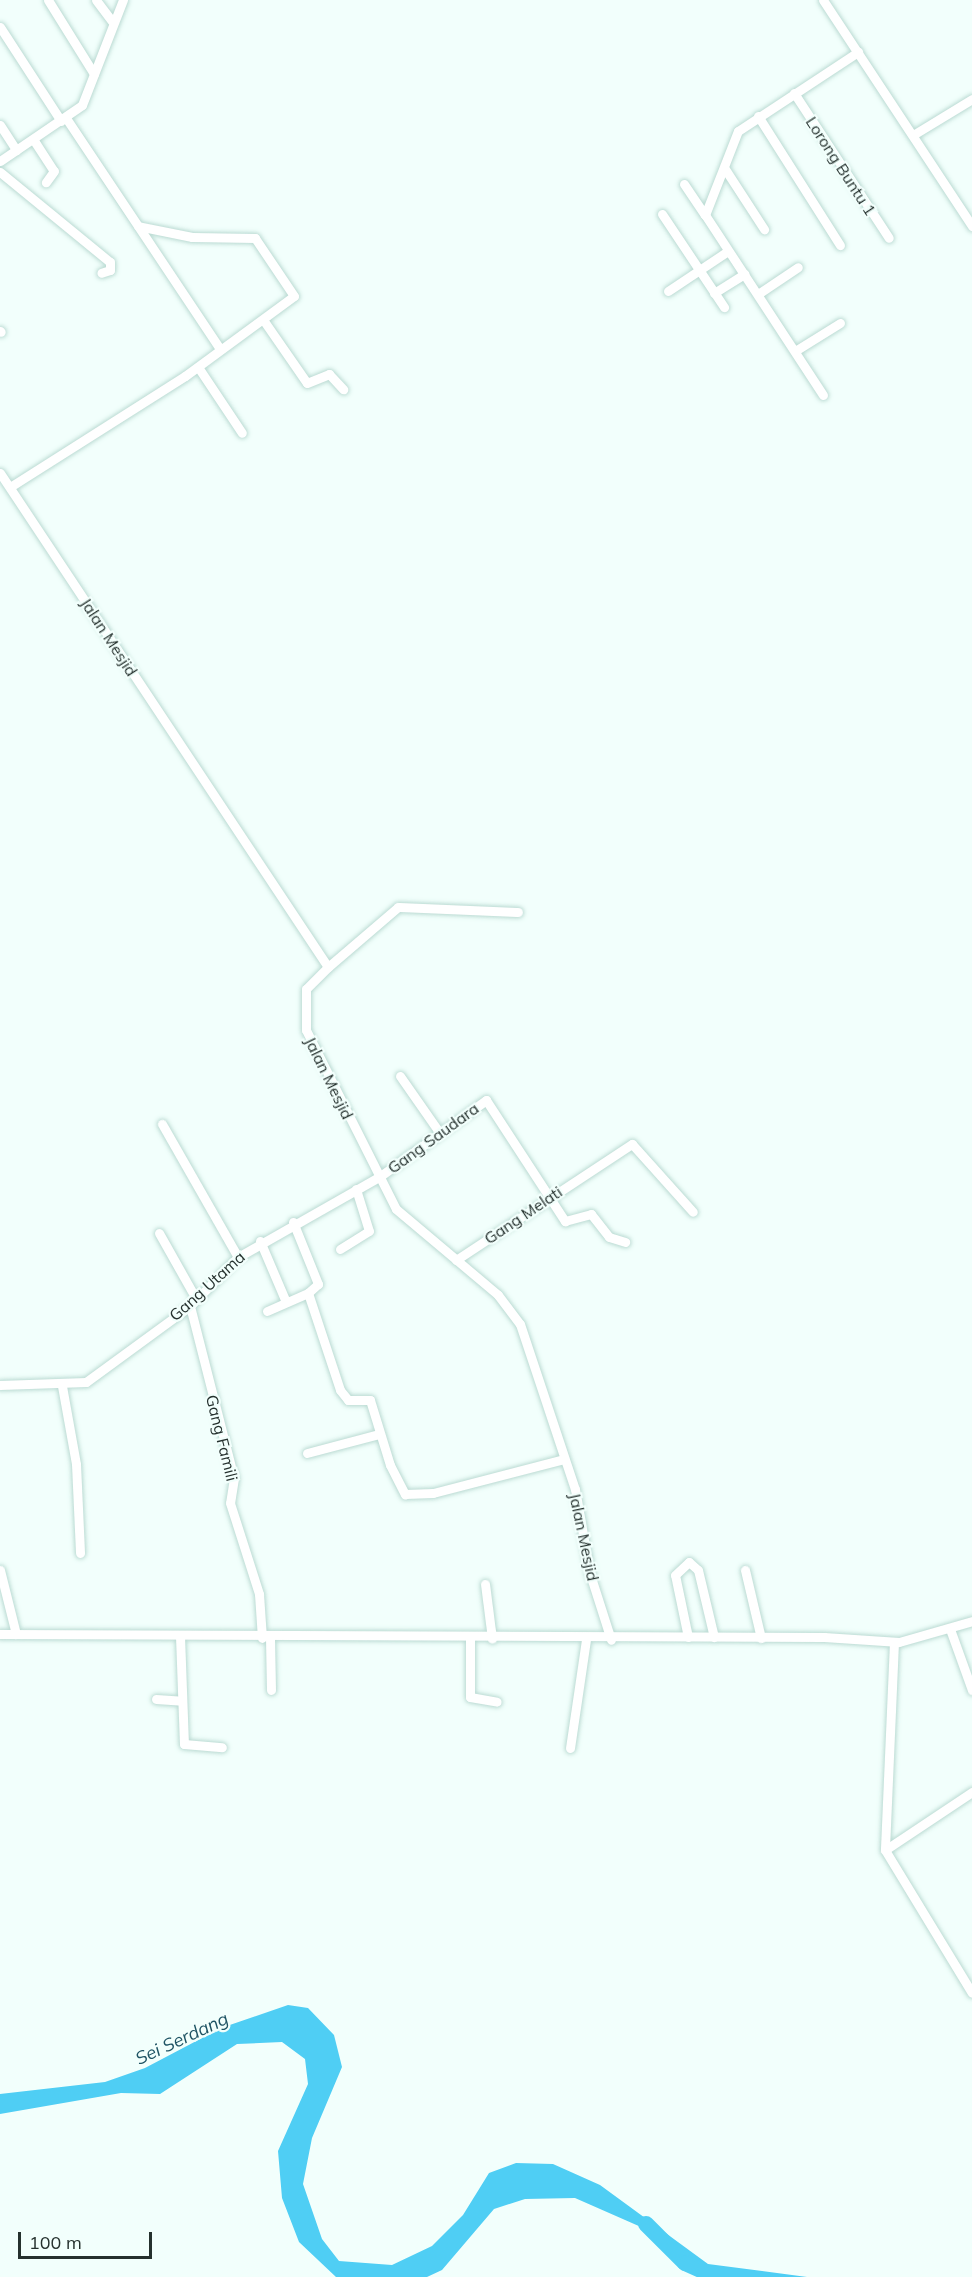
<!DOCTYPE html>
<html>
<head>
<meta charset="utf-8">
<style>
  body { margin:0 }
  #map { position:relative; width:972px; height:2277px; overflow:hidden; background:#f2fffc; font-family:Mulish,sans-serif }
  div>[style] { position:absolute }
  .water>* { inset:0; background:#4fcef4 }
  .river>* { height:16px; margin:-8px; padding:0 8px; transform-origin:8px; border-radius:8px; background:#4fcef4 }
  .roads { filter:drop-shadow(0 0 2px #bbdbd3) drop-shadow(0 0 2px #bbdbd3) }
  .minor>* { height:9px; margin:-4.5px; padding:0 4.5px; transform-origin:4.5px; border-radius:4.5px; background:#fff }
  span { translate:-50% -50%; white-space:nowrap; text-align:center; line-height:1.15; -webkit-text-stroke:4.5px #f2fffc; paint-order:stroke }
  .street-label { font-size:16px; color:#25312e }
  .water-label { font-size:18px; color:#1e5363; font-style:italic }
  .scale { position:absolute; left:18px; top:2232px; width:134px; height:27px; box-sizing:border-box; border:3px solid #25312e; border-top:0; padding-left:8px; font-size:18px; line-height:21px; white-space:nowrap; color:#25312e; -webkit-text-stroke:4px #f2fffc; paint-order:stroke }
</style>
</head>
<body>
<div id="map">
  <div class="water">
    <i style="clip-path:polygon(288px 2005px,308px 2008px,334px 2035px,342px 2067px,312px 2138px,303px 2184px,322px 2239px,339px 2261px,392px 2265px,432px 2246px,463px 2215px,489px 2173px,516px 2163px,553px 2164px,600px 2185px,708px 2264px,807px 2277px,709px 2277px,641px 2227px,575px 2198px,525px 2199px,494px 2209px,442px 2270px,427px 2277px,336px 2277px,299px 2242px,282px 2198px,278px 2151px,308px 2084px,305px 2059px,282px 2042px,237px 2044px,160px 2094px,121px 2093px,0 2114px,0 2094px,105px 2082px,145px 2068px,221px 2028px)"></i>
  </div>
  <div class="river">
    <i style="left:646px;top:2224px;width:55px;rotate:45deg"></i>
    <i style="left:685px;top:2263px;width:34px;rotate:24deg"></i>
  </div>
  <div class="roads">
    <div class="minor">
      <i style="left:48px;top:0;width:87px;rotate:58.1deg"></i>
      <i style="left:96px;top:0;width:26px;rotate:53deg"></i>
      <i style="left:823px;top:0;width:271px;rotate:56.6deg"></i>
      <i style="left:0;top:27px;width:112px;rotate:57deg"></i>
      <i style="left:794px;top:93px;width:173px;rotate:56.8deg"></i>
      <i style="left:758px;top:116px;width:153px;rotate:57.6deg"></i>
      <i style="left:66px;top:118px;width:278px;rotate:56.3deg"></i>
      <i style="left:0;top:125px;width:30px;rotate:57deg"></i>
      <i style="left:913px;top:135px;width:69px;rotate:-31.4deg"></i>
      <i style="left:33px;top:139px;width:38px;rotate:57deg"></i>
      <i style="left:54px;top:171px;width:14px;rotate:126deg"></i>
      <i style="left:0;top:161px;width:99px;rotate:-34.3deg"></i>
      <i style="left:82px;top:105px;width:113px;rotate:-68.7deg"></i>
      <i style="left:725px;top:169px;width:72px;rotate:57deg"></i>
      <i style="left:0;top:172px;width:142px;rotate:39.3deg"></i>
      <i style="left:110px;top:262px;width:8px;rotate:90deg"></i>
      <i style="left:110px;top:270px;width:9px;rotate:162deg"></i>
      <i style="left:684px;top:184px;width:37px;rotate:56deg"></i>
      <i style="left:662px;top:214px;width:112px;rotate:56.3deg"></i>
      <i style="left:668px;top:291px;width:72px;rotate:-33.7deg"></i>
      <i style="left:714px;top:293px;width:36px;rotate:-32deg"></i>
      <i style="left:758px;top:294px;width:48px;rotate:-34deg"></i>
      <i style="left:264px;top:321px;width:75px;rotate:55.3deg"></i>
      <i style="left:307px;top:383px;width:24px;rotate:-22deg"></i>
      <i style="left:329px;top:374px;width:21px;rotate:47deg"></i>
      <i style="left:0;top:331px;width:1px;rotate:45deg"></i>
      <i style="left:795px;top:351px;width:53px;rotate:-31.9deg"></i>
      <i style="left:198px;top:367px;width:79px;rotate:56.3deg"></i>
      <i style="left:823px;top:395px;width:215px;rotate:-123.2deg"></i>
      <i style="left:705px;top:215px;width:90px;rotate:-68.6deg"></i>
      <i style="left:738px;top:131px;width:144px;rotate:-33.4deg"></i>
      <i style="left:0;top:473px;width:593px;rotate:56.42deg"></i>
      <i style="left:328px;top:967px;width:31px;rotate:135deg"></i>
      <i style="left:306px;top:989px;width:41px;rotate:90deg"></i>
      <i style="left:306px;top:1030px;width:200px;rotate:63.3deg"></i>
      <i style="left:396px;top:1209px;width:133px;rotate:40.1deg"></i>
      <i style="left:498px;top:1295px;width:36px;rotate:53deg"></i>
      <i style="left:520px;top:1324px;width:174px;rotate:71.6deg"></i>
      <i style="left:575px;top:1489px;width:86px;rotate:80deg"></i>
      <i style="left:590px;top:1574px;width:69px;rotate:72.3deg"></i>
      <i style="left:10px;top:487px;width:207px;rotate:-32.4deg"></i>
      <i style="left:185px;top:376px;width:135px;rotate:-36.3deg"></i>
      <i style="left:294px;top:296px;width:70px;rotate:-123.9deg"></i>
      <i style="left:255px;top:238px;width:63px;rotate:-179.1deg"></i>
      <i style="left:192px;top:237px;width:55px;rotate:-168.5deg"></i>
      <i style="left:328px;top:967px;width:92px;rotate:-40.6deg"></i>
      <i style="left:398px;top:907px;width:120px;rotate:2.4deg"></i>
      <i style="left:400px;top:1076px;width:68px;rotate:55.1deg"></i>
      <i style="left:162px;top:1124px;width:153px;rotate:60.3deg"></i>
      <i style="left:293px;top:1222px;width:67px;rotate:68deg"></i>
      <i style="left:318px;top:1284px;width:13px;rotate:138deg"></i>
      <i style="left:159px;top:1233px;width:73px;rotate:60.6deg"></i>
      <i style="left:260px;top:1241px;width:66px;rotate:66.9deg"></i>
      <i style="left:340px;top:1249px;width:34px;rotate:-32deg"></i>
      <i style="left:369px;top:1231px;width:44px;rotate:-107.2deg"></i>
      <i style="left:456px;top:1260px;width:211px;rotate:-33.4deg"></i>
      <i style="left:632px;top:1144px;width:91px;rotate:48.1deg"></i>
      <i style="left:190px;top:1306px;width:178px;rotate:75.7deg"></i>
      <i style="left:234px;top:1478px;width:25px;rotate:99deg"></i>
      <i style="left:230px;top:1503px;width:96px;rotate:72.3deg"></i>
      <i style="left:259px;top:1594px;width:44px;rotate:86.1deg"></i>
      <i style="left:267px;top:1311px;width:45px;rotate:-23.7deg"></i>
      <i style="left:308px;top:1293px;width:102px;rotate:71.7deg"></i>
      <i style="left:340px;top:1390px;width:13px;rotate:51deg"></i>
      <i style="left:348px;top:1400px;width:22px"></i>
      <i style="left:370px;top:1400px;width:68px;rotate:72.9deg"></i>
      <i style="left:390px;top:1465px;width:33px;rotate:63deg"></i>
      <i style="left:405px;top:1494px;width:28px;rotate:-2deg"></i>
      <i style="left:433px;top:1493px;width:135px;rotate:-14.5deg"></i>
      <i style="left:0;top:1385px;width:86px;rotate:-2deg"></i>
      <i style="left:86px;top:1382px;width:129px;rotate:-36.2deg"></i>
      <i style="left:190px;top:1306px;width:69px;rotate:-45.6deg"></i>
      <i style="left:238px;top:1257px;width:162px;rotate:-29.6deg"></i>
      <i style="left:379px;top:1177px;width:132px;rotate:-35.7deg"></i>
      <i style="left:486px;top:1100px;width:145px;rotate:56.9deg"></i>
      <i style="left:565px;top:1221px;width:27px;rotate:-15deg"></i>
      <i style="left:591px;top:1214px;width:29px;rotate:52deg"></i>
      <i style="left:609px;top:1237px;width:17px;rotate:17deg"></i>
      <i style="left:62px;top:1386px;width:79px;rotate:79.8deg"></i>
      <i style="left:76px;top:1464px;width:89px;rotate:87.4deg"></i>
      <i style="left:307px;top:1453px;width:74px;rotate:-14.8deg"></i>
      <i style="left:0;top:1570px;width:66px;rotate:76deg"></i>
      <i style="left:745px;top:1570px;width:70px;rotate:76.8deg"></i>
      <i style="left:485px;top:1584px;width:55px;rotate:82.7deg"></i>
      <i style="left:950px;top:1629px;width:65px;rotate:70.2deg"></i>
      <i style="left:0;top:1634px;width:824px;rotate:0.21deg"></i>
      <i style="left:824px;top:1637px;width:75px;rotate:3.8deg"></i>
      <i style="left:899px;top:1642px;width:76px;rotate:-16deg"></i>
      <i style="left:180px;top:1636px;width:108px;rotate:87.9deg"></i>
      <i style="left:184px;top:1744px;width:38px;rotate:5deg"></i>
      <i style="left:688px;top:1637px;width:63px;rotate:-101.8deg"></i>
      <i style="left:675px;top:1575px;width:19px;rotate:-43deg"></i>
      <i style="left:689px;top:1562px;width:12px;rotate:42deg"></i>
      <i style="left:698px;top:1570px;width:69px;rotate:76.6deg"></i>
      <i style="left:270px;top:1638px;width:52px;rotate:88.9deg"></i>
      <i style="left:470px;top:1639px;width:58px;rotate:90deg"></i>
      <i style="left:470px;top:1697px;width:27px;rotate:10deg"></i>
      <i style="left:894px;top:1642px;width:208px;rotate:92.5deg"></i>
      <i style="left:885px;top:1850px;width:167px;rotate:58.7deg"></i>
      <i style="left:156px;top:1699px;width:26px;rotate:4deg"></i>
      <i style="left:570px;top:1748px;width:109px;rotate:-81.6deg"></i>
      <i style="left:885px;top:1850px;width:105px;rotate:-33.7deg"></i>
    </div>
  </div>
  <div class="street-label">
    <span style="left:841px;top:166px;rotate:57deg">Lorong Buntu 1</span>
    <span style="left:109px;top:637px;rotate:57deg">Jalan Mesjid</span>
    <span style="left:329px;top:1078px;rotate:64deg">Jalan Mesjid</span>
    <span style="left:433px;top:1138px;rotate:-36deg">Gang Saudara</span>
    <span style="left:523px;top:1215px;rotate:-34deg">Gang Melati</span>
    <span style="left:207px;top:1286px;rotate:-42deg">Gang Utama</span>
    <span style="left:222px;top:1438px;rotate:76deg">Gang Famili</span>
    <span style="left:584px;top:1537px;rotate:78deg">Jalan Mesjid</span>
  </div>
  <div class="water-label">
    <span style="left:182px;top:2039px;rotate:-25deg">Sei Serdang</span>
  </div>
  <div class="scale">100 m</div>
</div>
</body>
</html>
